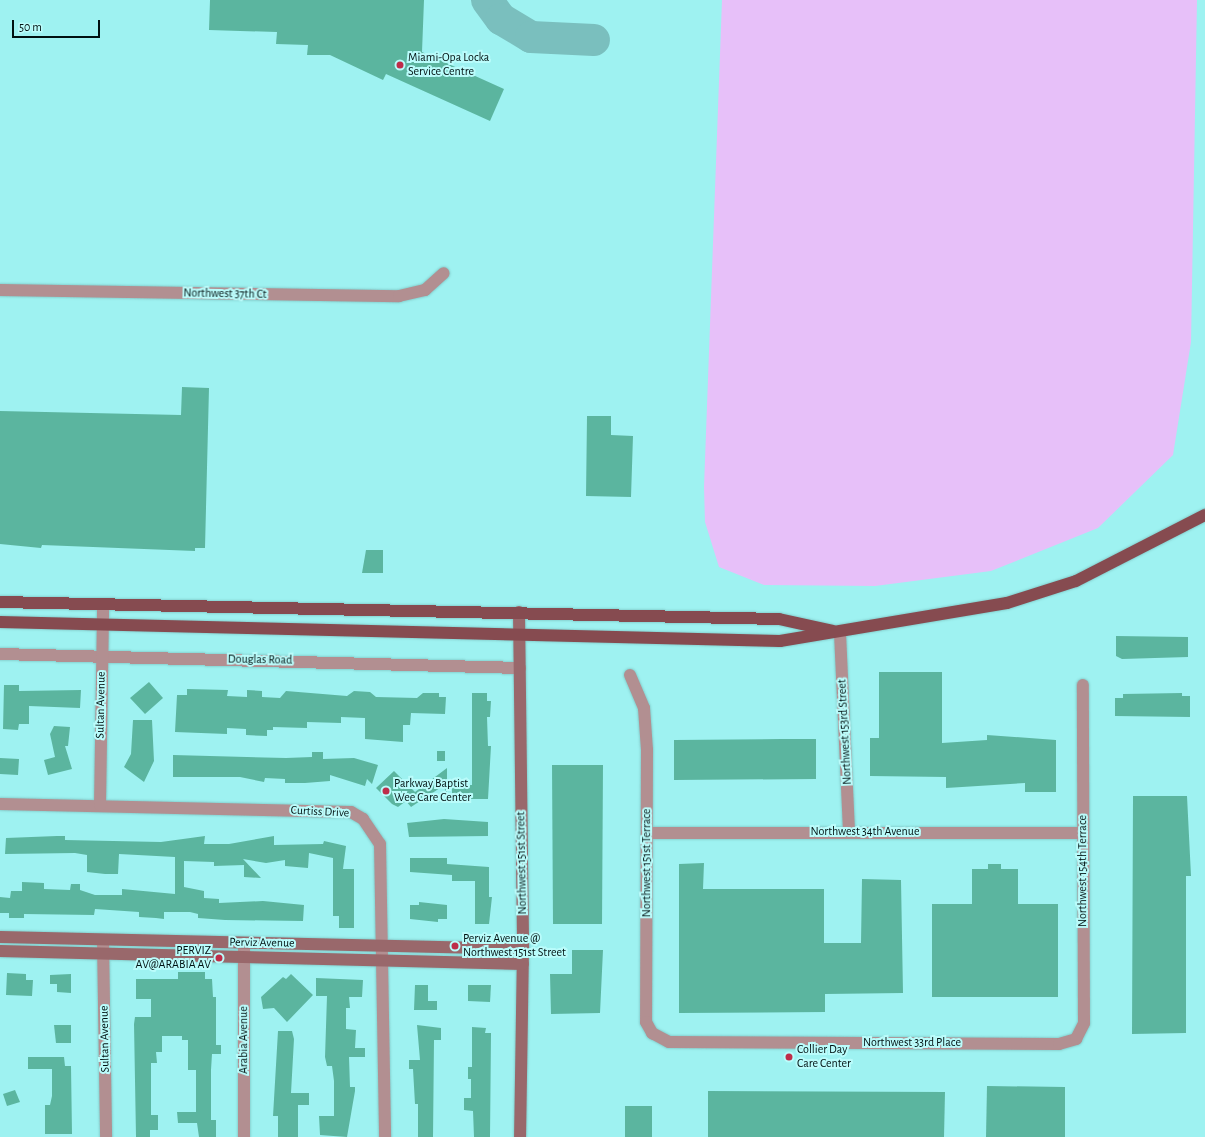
<!DOCTYPE html>
<html>
<head>
<meta charset="utf-8">
<style>
  body { margin:0 }
  #map { position:relative; width:1205px; height:1137px; overflow:hidden; background:#9ef2f1; font-family:"Alegreya Sans",sans-serif }
  div>[style] { position:absolute }
  .green>* { inset:0; background:#e7c0f9 }
  .taxiway>* { height:32px; margin:-16px; padding:0 16px; transform-origin:16px; border-radius:16px; background:#7abfbe }
  .building>* { inset:0; background:#5bb59f }
  .roads { filter:drop-shadow(0 0 1px #85cecd) drop-shadow(0 0 1px #85cecd) }
  .street>* { height:12px; margin:-6px; padding:0 6px; transform-origin:6px; border-radius:6px; background:#b28f91 }
  .secondary>* { height:12px; margin:-6px; padding:0 6px; transform-origin:6px; border-radius:6px; background:#99686b }
  .primary>* { height:12px; margin:-6px; padding:0 6px; transform-origin:6px; border-radius:6px; background:#864b50 }
  .dots>* { width:11px; height:11px; translate:-50% -50%; box-sizing:border-box; border:2px solid #bafcfb; border-radius:50% }
  span { translate:-50% -50%; white-space:nowrap; text-align:center; line-height:1.15; -webkit-text-stroke:4px #bafcfb; paint-order:stroke }
  .poi-label { font-size:12px; color:#011 }
  .left { translate:0 -50%; text-align:left }
  .right { translate:-100% -50%; text-align:right }
  .street-label { font-size:12px; color:#011 }
  .scale { position:absolute; left:12px; top:20px; width:88px; height:18px; box-sizing:border-box; border:2px solid #011; border-top:0; padding-left:5px; font-size:12px; line-height:14px; white-space:nowrap; color:#011; -webkit-text-stroke:3px #bafcfb; paint-order:stroke }
</style>
</head>
<body>
<div id="map">
  <div class="green">
    <i style="clip-path:polygon(722px 0,1197px 0,1191px 342px,1173px 455px,1098px 528px,991px 571px,875px 586px,764px 585px,719px 567px,705px 522px,704px 487px)"></i>
  </div>
  <div class="taxiway">
    <i style="left:487px;top:0;width:24px;rotate:54deg"></i>
    <i style="left:501px;top:19px;width:35px;rotate:31deg"></i>
    <i style="left:531px;top:37px;width:63px;rotate:2.7deg"></i>
  </div>
  <div class="building">
    <i style="clip-path:polygon(210px 0,424px 0,422px 52px,504px 89px,490px 121px,386px 74px,383px 80px,330px 55px,307px 55px,308px 45px,276px 44px,277px 32px,209px 30px)"></i>
    <i style="clip-path:polygon(182px 387px,209px 388px,205px 548px,195px 548px,195px 551px,42px 545px,41px 548px,0 544px,0 411px,181px 415px)"></i>
    <i style="clip-path:polygon(587px 416px,611px 416px,611px 435px,633px 436px,631px 497px,586px 496px)"></i>
    <i style="clip-path:polygon(366px 550px,383px 550px,383px 573px,362px 573px)"></i>
    <i style="clip-path:polygon(1116px 636px,1188px 637px,1188px 657px,1122px 659px,1116px 656px)"></i>
    <i style="clip-path:polygon(879px 672px,942px 672px,942px 743px,987px 740px,987px 735px,1056px 740px,1056px 792px,1025px 792px,1025px 783px,946px 788px,946px 777px,870px 776px,870px 738px,879px 738px)"></i>
    <i style="clip-path:polygon(149px 682px,163px 698px,145px 714px,130px 698px)"></i>
    <i style="clip-path:polygon(4px 685px,19px 685px,19px 691px,81px 690px,80px 708px,29px 706px,29px 724px,19px 724px,18px 730px,3px 729px)"></i>
    <i style="clip-path:polygon(187px 689px,228px 690px,227px 696px,247px 697px,247px 690px,262px 691px,262px 697px,280px 698px,286px 691px,347px 696px,354px 691px,370px 692px,376px 697px,417px 698px,423px 693px,439px 693px,439px 697px,446px 697px,445px 714px,411px 713px,410px 725px,403px 725px,403px 742px,365px 739px,365px 718px,341px 717px,341px 723px,307px 722px,307px 728px,273px 727px,273px 730px,267px 730px,267px 736px,246px 735px,246px 729px,227px 728px,227px 734px,175px 732px,177px 695px,187px 695px)"></i>
    <i style="clip-path:polygon(472px 693px,487px 693px,487px 701px,491px 701px,490px 717px,487px 717px,488px 746px,491px 746px,488px 799px,452px 799px,452px 785px,472px 785px)"></i>
    <i style="clip-path:polygon(1182px 693px,1182px 696px,1190px 696px,1190px 717px,1115px 716px,1115px 698px,1123px 698px,1123px 694px)"></i>
    <i style="clip-path:polygon(133px 720px,152px 720px,154px 761px,144px 782px,124px 767px,131px 754px)"></i>
    <i style="clip-path:polygon(54px 726px,70px 727px,68px 746px,65px 746px,72px 769px,48px 775px,44px 760px,55px 757px,50px 734px)"></i>
    <i style="clip-path:polygon(781px 739px,816px 739px,816px 779px,674px 780px,674px 740px)"></i>
    <i style="clip-path:polygon(437px 751px,445px 751px,445px 761px,437px 761px)"></i>
    <i style="clip-path:polygon(312px 752px,323px 752px,323px 759px,354px 758px,378px 765px,372px 784px,367px 779px,365px 786px,330px 775px,330px 781px,305px 783px,285px 783px,285px 779px,265px 778px,264px 782px,240px 777px,173px 777px,173px 755px,286px 758px,312px 757px)"></i>
    <i style="clip-path:polygon(0 758px,19px 759px,18px 775px,0 774px)"></i>
    <i style="clip-path:polygon(552px 765px,603px 765px,602px 924px,553px 924px)"></i>
    <i style="clip-path:polygon(447px 768px,447px 793px,443px 786px,411px 807px,406px 801px,398px 807px,392px 804px,376px 788px,394px 771px,415px 792px)"></i>
    <i style="clip-path:polygon(1133px 796px,1187px 796px,1191px 876px,1186px 876px,1186px 1033px,1132px 1034px)"></i>
    <i style="clip-path:polygon(444px 819px,488px 822px,488px 836px,409px 837px,407px 823px)"></i>
    <i style="clip-path:polygon(57px 836px,65px 836px,65px 840px,161px 842px,205px 836px,204px 844px,229px 844px,274px 836px,274px 845px,323px 844px,324px 841px,346px 846px,343px 869px,354px 869px,354px 928px,339px 928px,339px 916px,333px 916px,333px 858px,309px 853px,308px 868px,285px 866px,285px 860px,266px 863px,243px 859px,261px 878px,244px 877px,244px 865px,214px 866px,214px 862px,184px 861px,184px 887px,204px 891px,204px 898px,219px 899px,219px 903px,263px 901px,304px 905px,303px 921px,225px 920px,198px 918px,198px 914px,190px 912px,164px 912px,164px 919px,156px 918px,139px 917px,139px 912px,95px 909px,94px 915px,24px 914px,24px 918px,9px 918px,9px 913px,0 913px,0 897px,10px 898px,11px 891px,22px 891px,22px 882px,44px 883px,44px 889px,70px 890px,71px 884px,80px 884px,80px 890px,95px 895px,122px 895px,122px 889px,175px 894px,175px 857px,119px 854px,118px 874px,105px 874px,87px 872px,87px 855px,75px 853px,5px 854px,6px 838px)"></i>
    <i style="clip-path:polygon(410px 858px,447px 858px,447px 864px,489px 867px,489px 897px,492px 897px,489px 924px,475px 924px,475px 881px,452px 881px,452px 875px,410px 872px)"></i>
    <i style="clip-path:polygon(704px 863px,703px 889px,824px 889px,824px 943px,861px 943px,862px 879px,901px 880px,903px 993px,825px 994px,825px 1012px,679px 1013px,679px 864px)"></i>
    <i style="clip-path:polygon(988px 864px,1001px 864px,1001px 869px,1018px 869px,1018px 904px,1058px 904px,1058px 997px,932px 997px,932px 904px,972px 904px,972px 869px,988px 869px)"></i>
    <i style="clip-path:polygon(419px 902px,447px 905px,447px 919px,438px 919px,438px 922px,410px 919px,410px 905px,419px 905px)"></i>
    <i style="clip-path:polygon(572px 950px,603px 950px,600px 1013px,551px 1014px,550px 974px,572px 974px)"></i>
    <i style="clip-path:polygon(178px 972px,205px 972px,205px 979px,212px 979px,213px 997px,216px 997px,216px 1045px,221px 1045px,221px 1054px,212px 1054px,211px 1070px,211px 1120px,216px 1120px,216px 1137px,199px 1137px,197px 1123px,178px 1123px,177px 1112px,196px 1112px,196px 1070px,188px 1070px,188px 1040px,182px 1040px,182px 1036px,162px 1036px,162px 1052px,156px 1052px,157px 1063px,151px 1063px,151px 1115px,158px 1115px,158px 1130px,150px 1130px,150px 1137px,136px 1137px,134px 1024px,135px 1017px,151px 1017px,151px 999px,136px 999px,136px 979px,178px 979px)"></i>
    <i style="clip-path:polygon(7px 973px,26px 974px,26px 980px,33px 980px,32px 996px,6px 995px)"></i>
    <i style="clip-path:polygon(71px 974px,71px 993px,57px 992px,57px 984px,50px 984px,50px 975px)"></i>
    <i style="clip-path:polygon(291px 974px,313px 995px,287px 1022px,274px 1008px,263px 1009px,261px 997px,283px 977px,286px 979px)"></i>
    <i style="clip-path:polygon(316px 978px,363px 980px,362px 997px,349px 997px,350px 1008px,346px 1008px,346px 1029px,356px 1030px,355px 1048px,365px 1048px,365px 1057px,349px 1057px,350px 1087px,355px 1087px,355px 1091px,347px 1137px,320px 1135px,319px 1116px,334px 1116px,334px 1081px,332px 1066px,327px 1066px,325px 1057px,327px 996px,316px 996px)"></i>
    <i style="clip-path:polygon(415px 985px,428px 985px,428px 1001px,437px 1001px,437px 1010px,414px 1010px)"></i>
    <i style="clip-path:polygon(468px 985px,491px 985px,490px 1002px,468px 1001px)"></i>
    <i style="clip-path:polygon(54px 1025px,71px 1025px,71px 1043px,56px 1043px)"></i>
    <i style="clip-path:polygon(417px 1025px,441px 1028px,441px 1040px,434px 1040px,433px 1137px,418px 1137px,418px 1104px,415px 1104px,413px 1069px,409px 1069px,409px 1060px,420px 1060px)"></i>
    <i style="clip-path:polygon(472px 1027px,486px 1028px,485px 1033px,491px 1033px,490px 1137px,474px 1137px,473px 1111px,464px 1110px,464px 1098px,471px 1098px,471px 1079px,468px 1079px,468px 1067px,472px 1067px)"></i>
    <i style="clip-path:polygon(278px 1031px,292px 1031px,294px 1039px,291px 1093px,309px 1093px,309px 1105px,298px 1105px,298px 1137px,278px 1137px,278px 1116px,273px 1116px)"></i>
    <i style="clip-path:polygon(28px 1057px,64px 1057px,65px 1066px,71px 1066px,72px 1134px,45px 1134px,45px 1105px,50px 1105px,52px 1096px,52px 1069px,28px 1069px)"></i>
    <i style="clip-path:polygon(987px 1086px,1065px 1087px,1065px 1137px,986px 1137px)"></i>
    <i style="clip-path:polygon(15px 1090px,20px 1102px,7px 1106px,3px 1094px)"></i>
    <i style="clip-path:polygon(708px 1091px,945px 1092px,944px 1137px,708px 1137px)"></i>
    <i style="clip-path:polygon(625px 1106px,652px 1106px,652px 1137px,625px 1137px)"></i>
  </div>
  <div class="roads">
    <div class="street">
      <i style="left:0;top:290px;width:399px;rotate:0.9deg"></i>
      <i style="left:399px;top:296px;width:27px;rotate:-13deg"></i>
      <i style="left:425px;top:290px;width:25px;rotate:-42deg"></i>
      <i style="left:840px;top:633px;width:198px;rotate:87.4deg"></i>
      <i style="left:0;top:654px;width:520px;rotate:1.54deg"></i>
      <i style="left:630px;top:675px;width:36px;rotate:67deg"></i>
      <i style="left:644px;top:708px;width:42px;rotate:85.9deg"></i>
      <i style="left:647px;top:750px;width:272px;rotate:90.2deg"></i>
      <i style="left:646px;top:1022px;width:13px;rotate:61deg"></i>
      <i style="left:652px;top:1033px;width:19px;rotate:28deg"></i>
      <i style="left:669px;top:1042px;width:390px;rotate:0.3deg"></i>
      <i style="left:1059px;top:1044px;width:18px;rotate:-16deg"></i>
      <i style="left:1076px;top:1039px;width:18px;rotate:-63deg"></i>
      <i style="left:1084px;top:1023px;width:338px;rotate:-90.2deg"></i>
      <i style="left:0;top:804px;width:351px;rotate:1.3deg"></i>
      <i style="left:351px;top:812px;width:14px;rotate:30deg"></i>
      <i style="left:363px;top:819px;width:30px;rotate:56deg"></i>
      <i style="left:380px;top:844px;width:293px;rotate:89deg"></i>
      <i style="left:100px;top:805px;width:201px;rotate:-89.1deg"></i>
      <i style="left:648px;top:833px;width:434px"></i>
      <i style="left:103px;top:940px;width:197px;rotate:89.1deg"></i>
      <i style="left:244px;top:943px;width:194px;rotate:90deg"></i>
    </div>
    <div class="secondary">
      <i style="left:519px;top:612px;width:337px;rotate:89.3deg"></i>
      <i style="left:523px;top:949px;width:188px;rotate:90.9deg"></i>
      <i style="left:0;top:937px;width:523px;rotate:1.31deg"></i>
      <i style="left:0;top:951px;width:523px;rotate:1.42deg"></i>
    </div>
    <div class="primary">
      <i style="left:0;top:602px;width:779px;rotate:1.25deg"></i>
      <i style="left:779px;top:619px;width:55px;rotate:12.5deg"></i>
      <i style="left:0;top:622px;width:780px;rotate:1.4deg"></i>
      <i style="left:780px;top:641px;width:230px;rotate:-9.5deg"></i>
      <i style="left:1007px;top:603px;width:72px;rotate:-17.7deg"></i>
      <i style="left:1076px;top:581px;width:145px;rotate:-27.1deg"></i>
    </div>
  </div>
  <div class="dots">
    <i style="left:400px;top:65px;background:#be2d49"></i>
    <i style="left:386px;top:791px;background:#be2d49"></i>
    <i style="left:455px;top:946px;background:#be2d49"></i>
    <i style="left:219px;top:958px;background:#be2d49"></i>
    <i style="left:789px;top:1057px;background:#be2d49"></i>
  </div>
  <div class="poi-label">
    <span class="left" style="left:408px;top:65px">Miami-Opa Locka<br>Service Centre</span>
    <span class="left" style="left:394px;top:791px">Parkway Baptist<br>Wee Care Center</span>
    <span class="left" style="left:463px;top:946px">Perviz Avenue @<br>Northwest 151st Street</span>
    <span class="right" style="left:211px;top:958px">PERVIZ<br>AV@ARABIA AV</span>
    <span class="left" style="left:797px;top:1057px">Collier Day<br>Care Center</span>
  </div>
  <div class="street-label">
    <span style="left:225px;top:294px;rotate:1deg">Northwest 37th Ct</span>
    <span style="left:260px;top:660px;rotate:1deg">Douglas Road</span>
    <span style="left:101px;top:705px;rotate:-89deg">Sultan Avenue</span>
    <span style="left:845px;top:732px;rotate:-93deg">Northwest 153rd Street</span>
    <span style="left:320px;top:812px;rotate:3deg">Curtiss Drive</span>
    <span style="left:865px;top:832px">Northwest 34th Avenue</span>
    <span style="left:522px;top:863px;rotate:-91deg">Northwest 151st Street</span>
    <span style="left:647px;top:863px;rotate:-90deg">Northwest 151st Terrace</span>
    <span style="left:1083px;top:871px;rotate:-90deg">Northwest 154th Terrace</span>
    <span style="left:262px;top:943px;rotate:1deg">Perviz Avenue</span>
    <span style="left:105px;top:1039px;rotate:-91deg">Sultan Avenue</span>
    <span style="left:244px;top:1040px;rotate:-90deg">Arabia Avenue</span>
    <span style="left:912px;top:1043px">Northwest 33rd Place</span>
  </div>
  <div class="scale">50 m</div>
</div>
</body>
</html>
